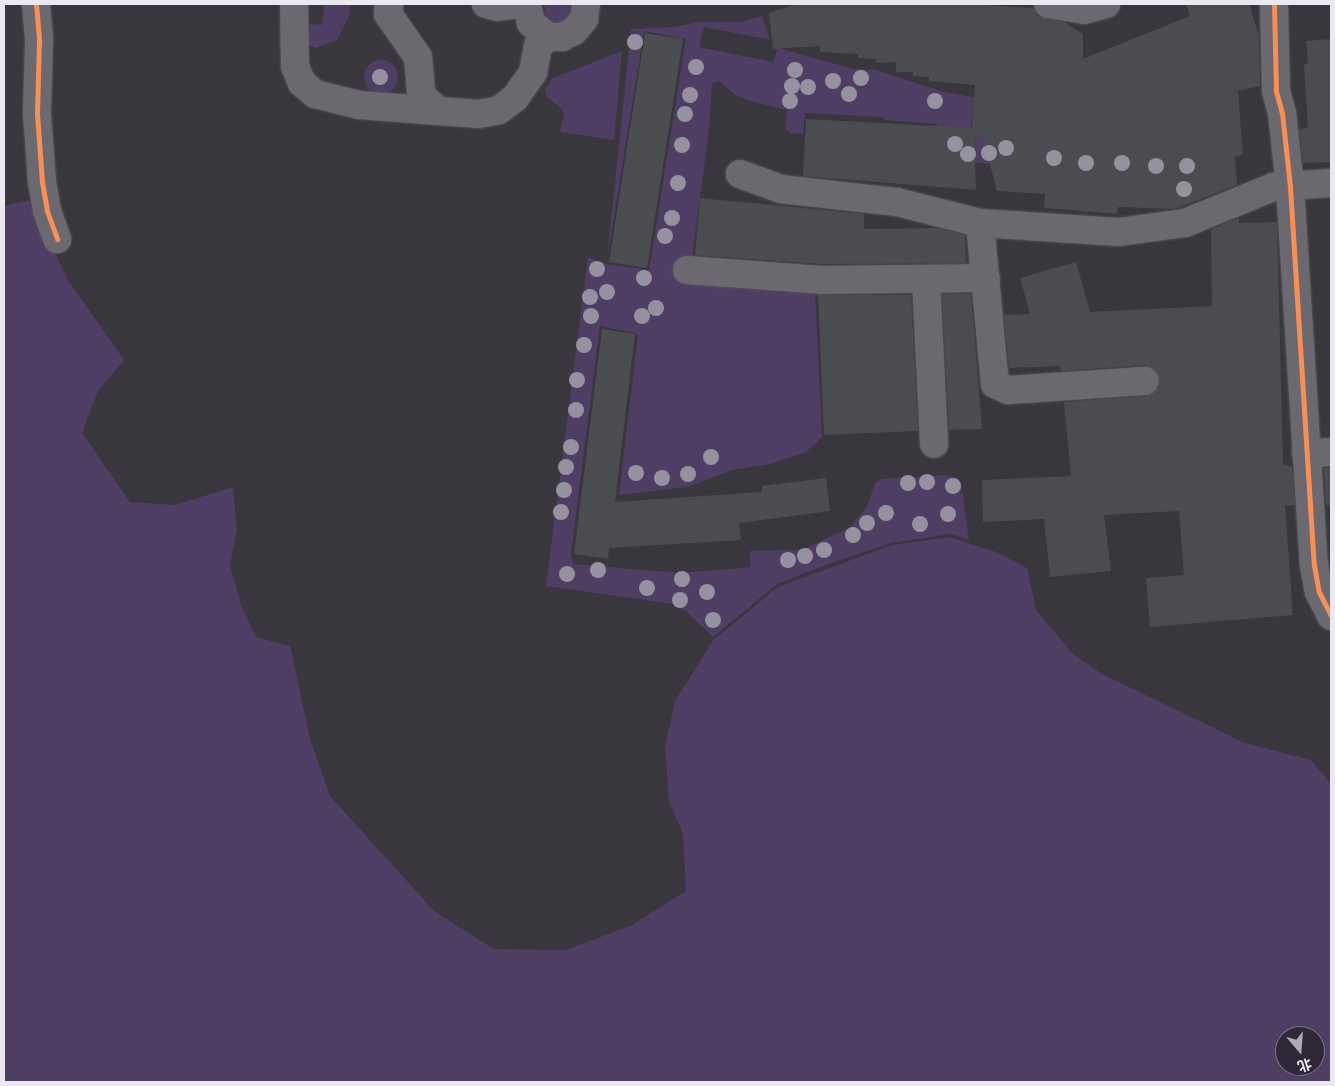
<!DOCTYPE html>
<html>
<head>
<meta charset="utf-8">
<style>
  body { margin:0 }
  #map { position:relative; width:1335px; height:1086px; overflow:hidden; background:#39363e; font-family:"Alegreya Sans","Noto Sans SC",sans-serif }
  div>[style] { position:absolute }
  .green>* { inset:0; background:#4e3e64 }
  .round { border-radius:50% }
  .building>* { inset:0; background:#4a4c4f }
  .roads { filter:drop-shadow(0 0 1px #55535a) drop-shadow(0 0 1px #55535a) }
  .minor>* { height:28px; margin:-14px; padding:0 14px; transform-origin:14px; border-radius:14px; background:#6b696f }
  .cycleway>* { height:5px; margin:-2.5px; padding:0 2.5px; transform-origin:2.5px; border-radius:2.5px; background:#f78f57 }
  .trees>* { width:16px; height:16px; margin:-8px; border-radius:50%; background:#96919f }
  span { translate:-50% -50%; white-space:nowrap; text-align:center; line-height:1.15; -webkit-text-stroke:4.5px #2e2838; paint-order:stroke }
  .frame { position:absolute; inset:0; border:5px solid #ebe8f2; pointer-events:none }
  .north { position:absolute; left:1275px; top:1026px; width:50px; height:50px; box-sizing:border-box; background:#2e2838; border:1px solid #7a7582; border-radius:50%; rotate:162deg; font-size:14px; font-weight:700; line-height:20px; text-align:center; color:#ebe8f2 }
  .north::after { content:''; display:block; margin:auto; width:18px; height:22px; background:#adaab3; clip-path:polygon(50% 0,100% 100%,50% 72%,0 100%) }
</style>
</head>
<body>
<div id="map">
  <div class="green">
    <i style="clip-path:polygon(324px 4px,350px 4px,349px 16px,337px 40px,316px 48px,306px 45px,310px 24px,322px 25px)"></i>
    <i style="clip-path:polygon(544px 4px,578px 4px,577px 14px,558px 25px,546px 16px)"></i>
    <i style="clip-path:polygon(762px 16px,770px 40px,704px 27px,699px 47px,773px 62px,778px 48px,854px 69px,876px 70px,941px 91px,976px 98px,970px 132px,1125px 177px,939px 159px,937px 124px,884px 120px,884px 117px,805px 113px,803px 134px,790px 133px,785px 129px,787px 110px,750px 101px,734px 94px,719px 81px,712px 83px,709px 130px,692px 256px,680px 258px,674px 264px,675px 272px,815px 290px,822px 437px,806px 452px,770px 464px,732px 470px,687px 487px,619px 495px,638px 334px,600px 326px,571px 553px,573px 564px,680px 573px,750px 567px,750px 551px,802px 550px,849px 528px,866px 508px,876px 482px,882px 479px,943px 475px,958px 478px,961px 484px,969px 540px,951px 534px,891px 543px,831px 563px,777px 584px,713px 637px,686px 611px,673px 604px,546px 586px,588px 257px,605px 264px,649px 270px,686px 39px,644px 31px,607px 260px,631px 29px,673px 27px,699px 22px,740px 22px)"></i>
    <i style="clip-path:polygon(622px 51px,614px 140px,560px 132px,564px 116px,562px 109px,547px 97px,545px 89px,553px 78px)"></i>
    <i class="round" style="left:364px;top:60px;width:34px;height:34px"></i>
    <i style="clip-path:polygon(evenodd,29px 200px,68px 280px,124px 360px,98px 391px,82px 433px,130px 502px,175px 505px,233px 487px,237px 529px,230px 565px,242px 608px,256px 637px,290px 646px,311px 742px,330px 796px,434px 911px,494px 949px,566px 950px,632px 925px,686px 891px,683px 834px,669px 801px,665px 746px,675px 701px,713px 640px,778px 587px,892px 545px,950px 537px,996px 552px,1027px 568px,1036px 610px,1073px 654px,1102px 674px,1245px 743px,1311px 760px,1331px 784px,1331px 1082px,4px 1082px,4px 206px,29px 200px,1285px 1036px,1315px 1036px,1315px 1066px,1285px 1066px,1285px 1036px)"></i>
  </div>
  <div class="building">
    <i style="clip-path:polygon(796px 4px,966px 4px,1033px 8px,1038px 16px,1064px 22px,1083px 34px,1083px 59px,1190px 16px,1186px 4px,1249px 4px,1259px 36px,1260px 86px,1238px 91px,1243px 155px,1235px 156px,1237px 185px,1175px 209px,1118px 207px,1117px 214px,1044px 208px,1045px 194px,997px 191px,982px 135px,974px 136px,976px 190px,803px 176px,806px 119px,972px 128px,975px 85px,929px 81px,929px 77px,913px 76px,913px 72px,896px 72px,896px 62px,876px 63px,876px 59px,858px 58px,858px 54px,820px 52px,820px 46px,773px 49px,769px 13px)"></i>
    <i style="clip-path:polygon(645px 33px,683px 39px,647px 268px,609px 262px)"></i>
    <i style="clip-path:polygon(1331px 39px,1331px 162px,1303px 163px,1299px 129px,1308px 128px,1304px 64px,1308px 64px,1306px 41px)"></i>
    <i style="clip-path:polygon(700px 198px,864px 214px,864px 229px,936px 228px,965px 235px,966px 263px,822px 264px,695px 255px)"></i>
    <i style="clip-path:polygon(1239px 218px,1239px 223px,1277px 222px,1283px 464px,1292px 467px,1295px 505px,1285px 506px,1293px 615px,1150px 627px,1146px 578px,1184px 575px,1179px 511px,1104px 515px,1111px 571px,1050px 577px,1044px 519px,983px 522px,982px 480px,1071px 476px,1064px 402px,1146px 396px,1159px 387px,1158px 373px,1144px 365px,1061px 371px,1060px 366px,1009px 368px,1004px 315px,1030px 314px,1020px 278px,1076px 262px,1090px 312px,1212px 306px,1211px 229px)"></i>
    <i style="clip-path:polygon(942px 294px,971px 294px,982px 429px,949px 430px)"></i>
    <i style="clip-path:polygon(818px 295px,911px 295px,918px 431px,824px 435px)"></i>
    <i style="clip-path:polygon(602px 329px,635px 334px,615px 502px,762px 492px,762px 486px,826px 478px,830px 511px,739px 523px,741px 540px,609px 548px,608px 559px,574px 554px)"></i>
    <i style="clip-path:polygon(1324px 468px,1331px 468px,1331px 505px,1326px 505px)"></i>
  </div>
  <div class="roads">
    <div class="minor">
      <i style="left:36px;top:4px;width:37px;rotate:85deg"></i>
      <i style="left:39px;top:41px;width:73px;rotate:91.6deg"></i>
      <i style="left:37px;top:114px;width:68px;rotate:85.8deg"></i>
      <i style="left:42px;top:182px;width:29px;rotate:80deg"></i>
      <i style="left:47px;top:211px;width:30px;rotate:70deg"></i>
      <i style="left:294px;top:4px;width:62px;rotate:89.1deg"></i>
      <i style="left:295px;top:66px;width:18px;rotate:68deg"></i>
      <i style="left:302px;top:83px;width:17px;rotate:40deg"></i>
      <i style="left:315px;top:94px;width:45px;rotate:14deg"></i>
      <i style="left:359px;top:105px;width:120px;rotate:4.3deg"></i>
      <i style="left:479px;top:114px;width:20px;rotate:-11deg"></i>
      <i style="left:499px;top:110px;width:20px;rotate:-37deg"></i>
      <i style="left:515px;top:98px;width:32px;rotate:-55deg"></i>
      <i style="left:533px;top:72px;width:26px;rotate:-79deg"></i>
      <i style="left:538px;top:46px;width:13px;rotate:-42deg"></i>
      <i style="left:548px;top:37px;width:14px"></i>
      <i style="left:562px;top:37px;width:13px;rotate:-27deg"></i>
      <i style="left:574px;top:31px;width:16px;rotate:-50deg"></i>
      <i style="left:584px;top:19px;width:15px;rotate:-82deg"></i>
      <i style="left:389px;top:4px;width:10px;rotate:96deg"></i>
      <i style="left:388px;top:14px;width:52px;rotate:55.1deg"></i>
      <i style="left:418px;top:57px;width:38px;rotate:85deg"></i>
      <i style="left:421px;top:95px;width:23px;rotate:43deg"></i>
      <i style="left:486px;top:4px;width:11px;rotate:15deg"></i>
      <i style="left:497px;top:7px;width:21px;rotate:-8deg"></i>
      <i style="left:527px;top:4px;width:19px;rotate:78deg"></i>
      <i style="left:531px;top:23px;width:22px;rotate:39deg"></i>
      <i style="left:1048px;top:4px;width:36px;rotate:9deg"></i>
      <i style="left:1084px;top:10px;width:23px;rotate:-15deg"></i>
      <i style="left:1274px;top:4px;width:87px;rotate:88.7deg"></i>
      <i style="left:1276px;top:91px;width:23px;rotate:75deg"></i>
      <i style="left:1282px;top:113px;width:74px;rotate:83.8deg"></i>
      <i style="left:1290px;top:187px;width:379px;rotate:86.4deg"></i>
      <i style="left:1314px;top:565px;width:27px;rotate:80deg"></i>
      <i style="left:1319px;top:592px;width:27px;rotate:63deg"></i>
      <i style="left:740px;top:174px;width:44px;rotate:20.1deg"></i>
      <i style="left:781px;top:189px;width:117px;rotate:6.4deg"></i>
      <i style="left:897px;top:202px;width:86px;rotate:14.2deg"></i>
      <i style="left:980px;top:223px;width:139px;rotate:3.7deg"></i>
      <i style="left:1119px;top:232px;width:67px;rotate:-7.8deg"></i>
      <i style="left:1185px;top:223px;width:95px;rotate:-22.2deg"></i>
      <i style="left:1273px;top:187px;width:58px;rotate:-3.9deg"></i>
      <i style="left:980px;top:223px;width:162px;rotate:84.7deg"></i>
      <i style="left:995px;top:384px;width:14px;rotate:25deg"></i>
      <i style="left:1008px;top:390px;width:137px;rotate:-3.8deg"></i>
      <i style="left:687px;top:270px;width:135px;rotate:4.2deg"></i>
      <i style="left:822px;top:280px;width:164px;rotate:-0.7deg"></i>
      <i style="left:926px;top:279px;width:165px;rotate:87.2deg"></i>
      <i style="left:1306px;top:453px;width:25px;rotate:-2deg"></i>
    </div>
  </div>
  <div class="cycleway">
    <i style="left:36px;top:4px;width:37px;rotate:85deg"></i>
    <i style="left:39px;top:41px;width:73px;rotate:91.6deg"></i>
    <i style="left:37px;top:114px;width:68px;rotate:85.8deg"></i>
    <i style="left:42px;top:182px;width:29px;rotate:80deg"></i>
    <i style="left:47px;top:211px;width:30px;rotate:70deg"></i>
    <i style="left:1274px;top:4px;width:87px;rotate:88.7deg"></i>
    <i style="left:1276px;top:91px;width:23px;rotate:75deg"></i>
    <i style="left:1282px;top:113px;width:74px;rotate:83.8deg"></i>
    <i style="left:1290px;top:187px;width:379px;rotate:86.4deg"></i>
    <i style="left:1314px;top:565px;width:27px;rotate:80deg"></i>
    <i style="left:1319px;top:592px;width:27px;rotate:63deg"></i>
  </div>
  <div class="trees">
    <i style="left:635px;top:42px"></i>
    <i style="left:696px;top:67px"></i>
    <i style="left:795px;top:70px"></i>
    <i style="left:380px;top:77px"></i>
    <i style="left:861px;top:78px"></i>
    <i style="left:833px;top:81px"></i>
    <i style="left:792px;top:86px"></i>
    <i style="left:808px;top:87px"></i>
    <i style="left:849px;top:94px"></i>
    <i style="left:690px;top:95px"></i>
    <i style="left:790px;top:101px"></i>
    <i style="left:935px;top:101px"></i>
    <i style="left:685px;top:114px"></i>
    <i style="left:955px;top:144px"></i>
    <i style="left:682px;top:145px"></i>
    <i style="left:1006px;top:148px"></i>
    <i style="left:989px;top:153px"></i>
    <i style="left:968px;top:154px"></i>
    <i style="left:1054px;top:158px"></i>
    <i style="left:1086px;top:163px"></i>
    <i style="left:1122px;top:163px"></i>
    <i style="left:1156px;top:166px"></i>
    <i style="left:1187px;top:166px"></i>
    <i style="left:678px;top:183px"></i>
    <i style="left:1184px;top:189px"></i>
    <i style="left:672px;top:218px"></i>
    <i style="left:665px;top:236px"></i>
    <i style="left:597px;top:269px"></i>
    <i style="left:644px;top:278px"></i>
    <i style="left:607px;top:292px"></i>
    <i style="left:590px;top:297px"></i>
    <i style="left:656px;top:308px"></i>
    <i style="left:591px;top:316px"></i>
    <i style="left:642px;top:316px"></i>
    <i style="left:584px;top:345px"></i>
    <i style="left:577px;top:380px"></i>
    <i style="left:576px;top:410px"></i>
    <i style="left:571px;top:447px"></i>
    <i style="left:711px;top:457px"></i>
    <i style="left:566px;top:467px"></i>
    <i style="left:636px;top:473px"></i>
    <i style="left:688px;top:474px"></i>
    <i style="left:662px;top:478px"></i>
    <i style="left:927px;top:482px"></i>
    <i style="left:908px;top:483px"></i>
    <i style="left:953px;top:486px"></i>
    <i style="left:564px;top:490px"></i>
    <i style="left:561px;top:512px"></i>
    <i style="left:886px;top:513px"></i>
    <i style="left:948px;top:514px"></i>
    <i style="left:867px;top:523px"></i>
    <i style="left:920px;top:524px"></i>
    <i style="left:853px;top:535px"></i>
    <i style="left:824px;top:550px"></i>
    <i style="left:805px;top:556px"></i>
    <i style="left:788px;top:560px"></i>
    <i style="left:598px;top:570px"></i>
    <i style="left:567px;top:574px"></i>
    <i style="left:682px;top:579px"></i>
    <i style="left:647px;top:588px"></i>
    <i style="left:707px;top:592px"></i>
    <i style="left:680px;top:600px"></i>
    <i style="left:713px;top:620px"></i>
  </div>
  <div class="frame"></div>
  <div class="north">北</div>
</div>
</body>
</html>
